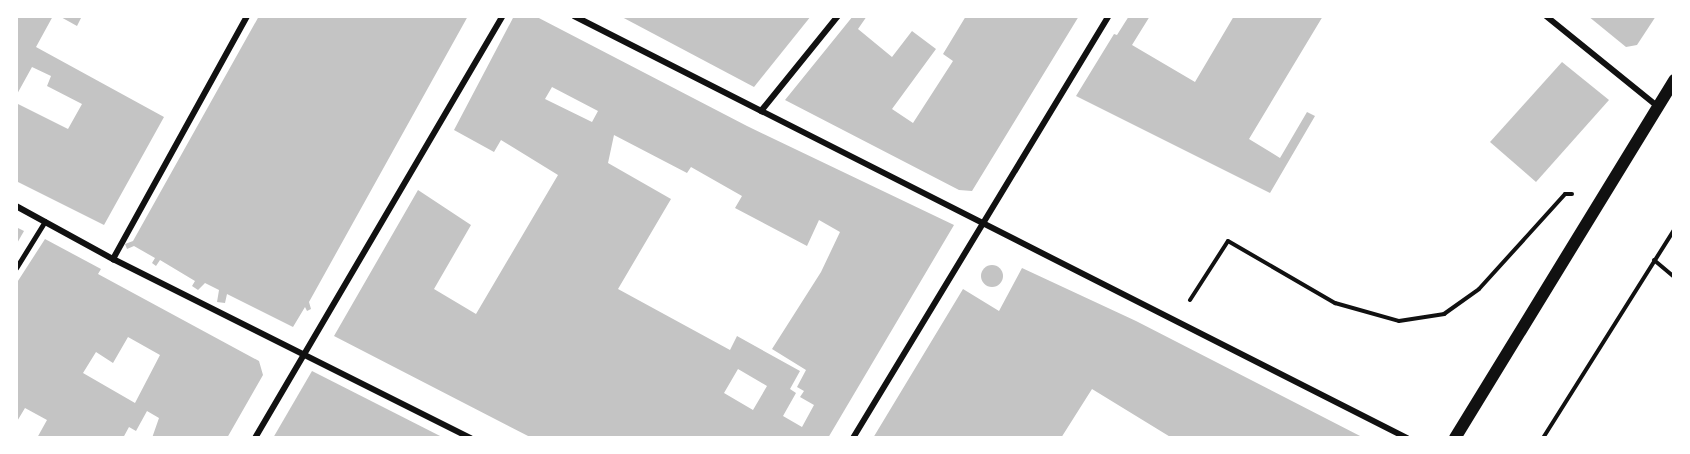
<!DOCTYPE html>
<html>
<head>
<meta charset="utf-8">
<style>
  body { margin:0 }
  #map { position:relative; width:1690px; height:454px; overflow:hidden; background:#fff; font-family:"Varela Round",sans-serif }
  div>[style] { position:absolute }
  .building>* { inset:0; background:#c4c4c4 }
  .round { border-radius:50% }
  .path>* { height:4px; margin:-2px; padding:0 2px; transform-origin:2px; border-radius:2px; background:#111 }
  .pedestrian>* { height:5px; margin:-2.5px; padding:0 2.5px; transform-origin:2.5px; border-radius:2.5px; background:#111 }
  .minor>* { height:6px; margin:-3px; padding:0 3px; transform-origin:3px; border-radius:3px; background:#111 }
  .secondary>* { height:12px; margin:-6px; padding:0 6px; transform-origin:6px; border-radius:6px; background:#111 }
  span { translate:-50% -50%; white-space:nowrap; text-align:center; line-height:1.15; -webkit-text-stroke:6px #fff; paint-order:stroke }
  .frame { position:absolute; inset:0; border:18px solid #fff; pointer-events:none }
</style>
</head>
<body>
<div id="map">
  <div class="building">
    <i style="clip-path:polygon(17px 16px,53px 16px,36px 47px,164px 117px,104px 225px,16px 181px,16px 103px,68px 129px,82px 104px,47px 86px,51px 76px,32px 67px,16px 96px)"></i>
    <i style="clip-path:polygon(59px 16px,82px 16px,77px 26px)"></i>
    <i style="clip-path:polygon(259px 16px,468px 16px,309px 302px,311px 309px,307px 311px,305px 307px,293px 327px,227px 294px,225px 303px,217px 302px,219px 290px,205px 283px,198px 290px,192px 286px,195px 281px,160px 260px,156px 266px,152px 263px,155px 258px,134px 246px,127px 249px,125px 244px,133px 241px)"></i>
    <i style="clip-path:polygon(evenodd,514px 16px,535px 16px,747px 126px,954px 225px,828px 438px,532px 438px,334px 336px,418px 190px,471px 225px,434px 289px,476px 314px,558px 175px,501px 140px,494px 152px,454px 130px,514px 16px,552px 87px,598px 111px,592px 122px,545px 99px,552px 87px,514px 16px,614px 135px,687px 173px,691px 167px,742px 196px,735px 208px,807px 246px,819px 220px,840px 232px,821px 272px,772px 349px,806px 370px,797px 387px,804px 391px,800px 397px,814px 405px,802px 427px,783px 416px,796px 393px,790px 389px,800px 371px,737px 336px,730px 350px,618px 289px,671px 199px,608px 163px,614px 135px,514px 16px,738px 369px,767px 386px,753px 410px,724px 393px,738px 369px)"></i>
    <i style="clip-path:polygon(620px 16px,811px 16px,754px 87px)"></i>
    <i style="clip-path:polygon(853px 16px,867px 16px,858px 29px,892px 57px,912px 31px,936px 49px,892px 109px,913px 123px,953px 61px,943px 54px,966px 16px,1079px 16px,972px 191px,959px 190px,785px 100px)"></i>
    <i style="clip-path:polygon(1129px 16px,1150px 16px,1132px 45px,1195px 82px,1234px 16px,1323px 16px,1249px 139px,1280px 158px,1307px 112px,1315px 116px,1270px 193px,1076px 96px,1114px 34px,1117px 35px)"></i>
    <i style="clip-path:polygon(1588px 16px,1656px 16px,1637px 45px,1626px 47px)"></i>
    <i style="clip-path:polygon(1562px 62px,1609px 100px,1536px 182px,1490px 142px)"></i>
    <i style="clip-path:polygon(16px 227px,24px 231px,16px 245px)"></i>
    <i style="clip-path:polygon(evenodd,45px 239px,101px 269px,98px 274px,259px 361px,263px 375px,227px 438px,152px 438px,159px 418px,147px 411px,136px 431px,129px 427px,123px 438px,37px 438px,47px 420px,25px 408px,16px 423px,16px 284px,45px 239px,128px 337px,160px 355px,135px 403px,83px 373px,96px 352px,113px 363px,128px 337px)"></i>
    <i class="round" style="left:981px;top:265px;width:22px;height:22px"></i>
    <i style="clip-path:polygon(1022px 268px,1136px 321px,1364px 438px,1172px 438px,1092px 389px,1061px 438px,873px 438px,963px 289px,999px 311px)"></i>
    <i style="clip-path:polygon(312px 371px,381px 406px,444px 438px,273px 438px)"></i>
  </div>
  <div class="path">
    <i style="left:1654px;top:260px;width:26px;rotate:40deg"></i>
    <i style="left:1190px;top:300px;width:70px;rotate:-57.2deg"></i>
    <i style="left:1228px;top:241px;width:124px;rotate:30.1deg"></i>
    <i style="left:1335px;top:303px;width:66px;rotate:15.7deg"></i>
    <i style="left:1399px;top:321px;width:46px;rotate:-8.8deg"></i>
    <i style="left:1444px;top:314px;width:43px;rotate:-35.5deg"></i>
    <i style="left:1479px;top:289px;width:128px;rotate:-47.8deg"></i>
    <i style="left:1565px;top:194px;width:7px"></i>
    <i style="left:1543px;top:438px;width:246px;rotate:-57.8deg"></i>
  </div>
  <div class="pedestrian">
    <i style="left:16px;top:268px;width:55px;rotate:-58.3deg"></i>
  </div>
  <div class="minor">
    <i style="left:574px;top:16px;width:934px;rotate:26.87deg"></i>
    <i style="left:1546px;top:16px;width:143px;rotate:39deg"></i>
    <i style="left:761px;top:111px;width:122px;rotate:-51deg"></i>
    <i style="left:16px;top:206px;width:111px;rotate:28.7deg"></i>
    <i style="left:113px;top:259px;width:400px;rotate:26.6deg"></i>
    <i style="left:113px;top:259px;width:277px;rotate:-61.1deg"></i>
    <i style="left:255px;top:438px;width:489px;rotate:-59.6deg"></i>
    <i style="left:853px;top:438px;width:494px;rotate:-58.8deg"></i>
  </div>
  <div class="secondary">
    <i style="left:1455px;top:438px;width:420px;rotate:-58.5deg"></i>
  </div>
  <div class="frame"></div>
</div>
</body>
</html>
